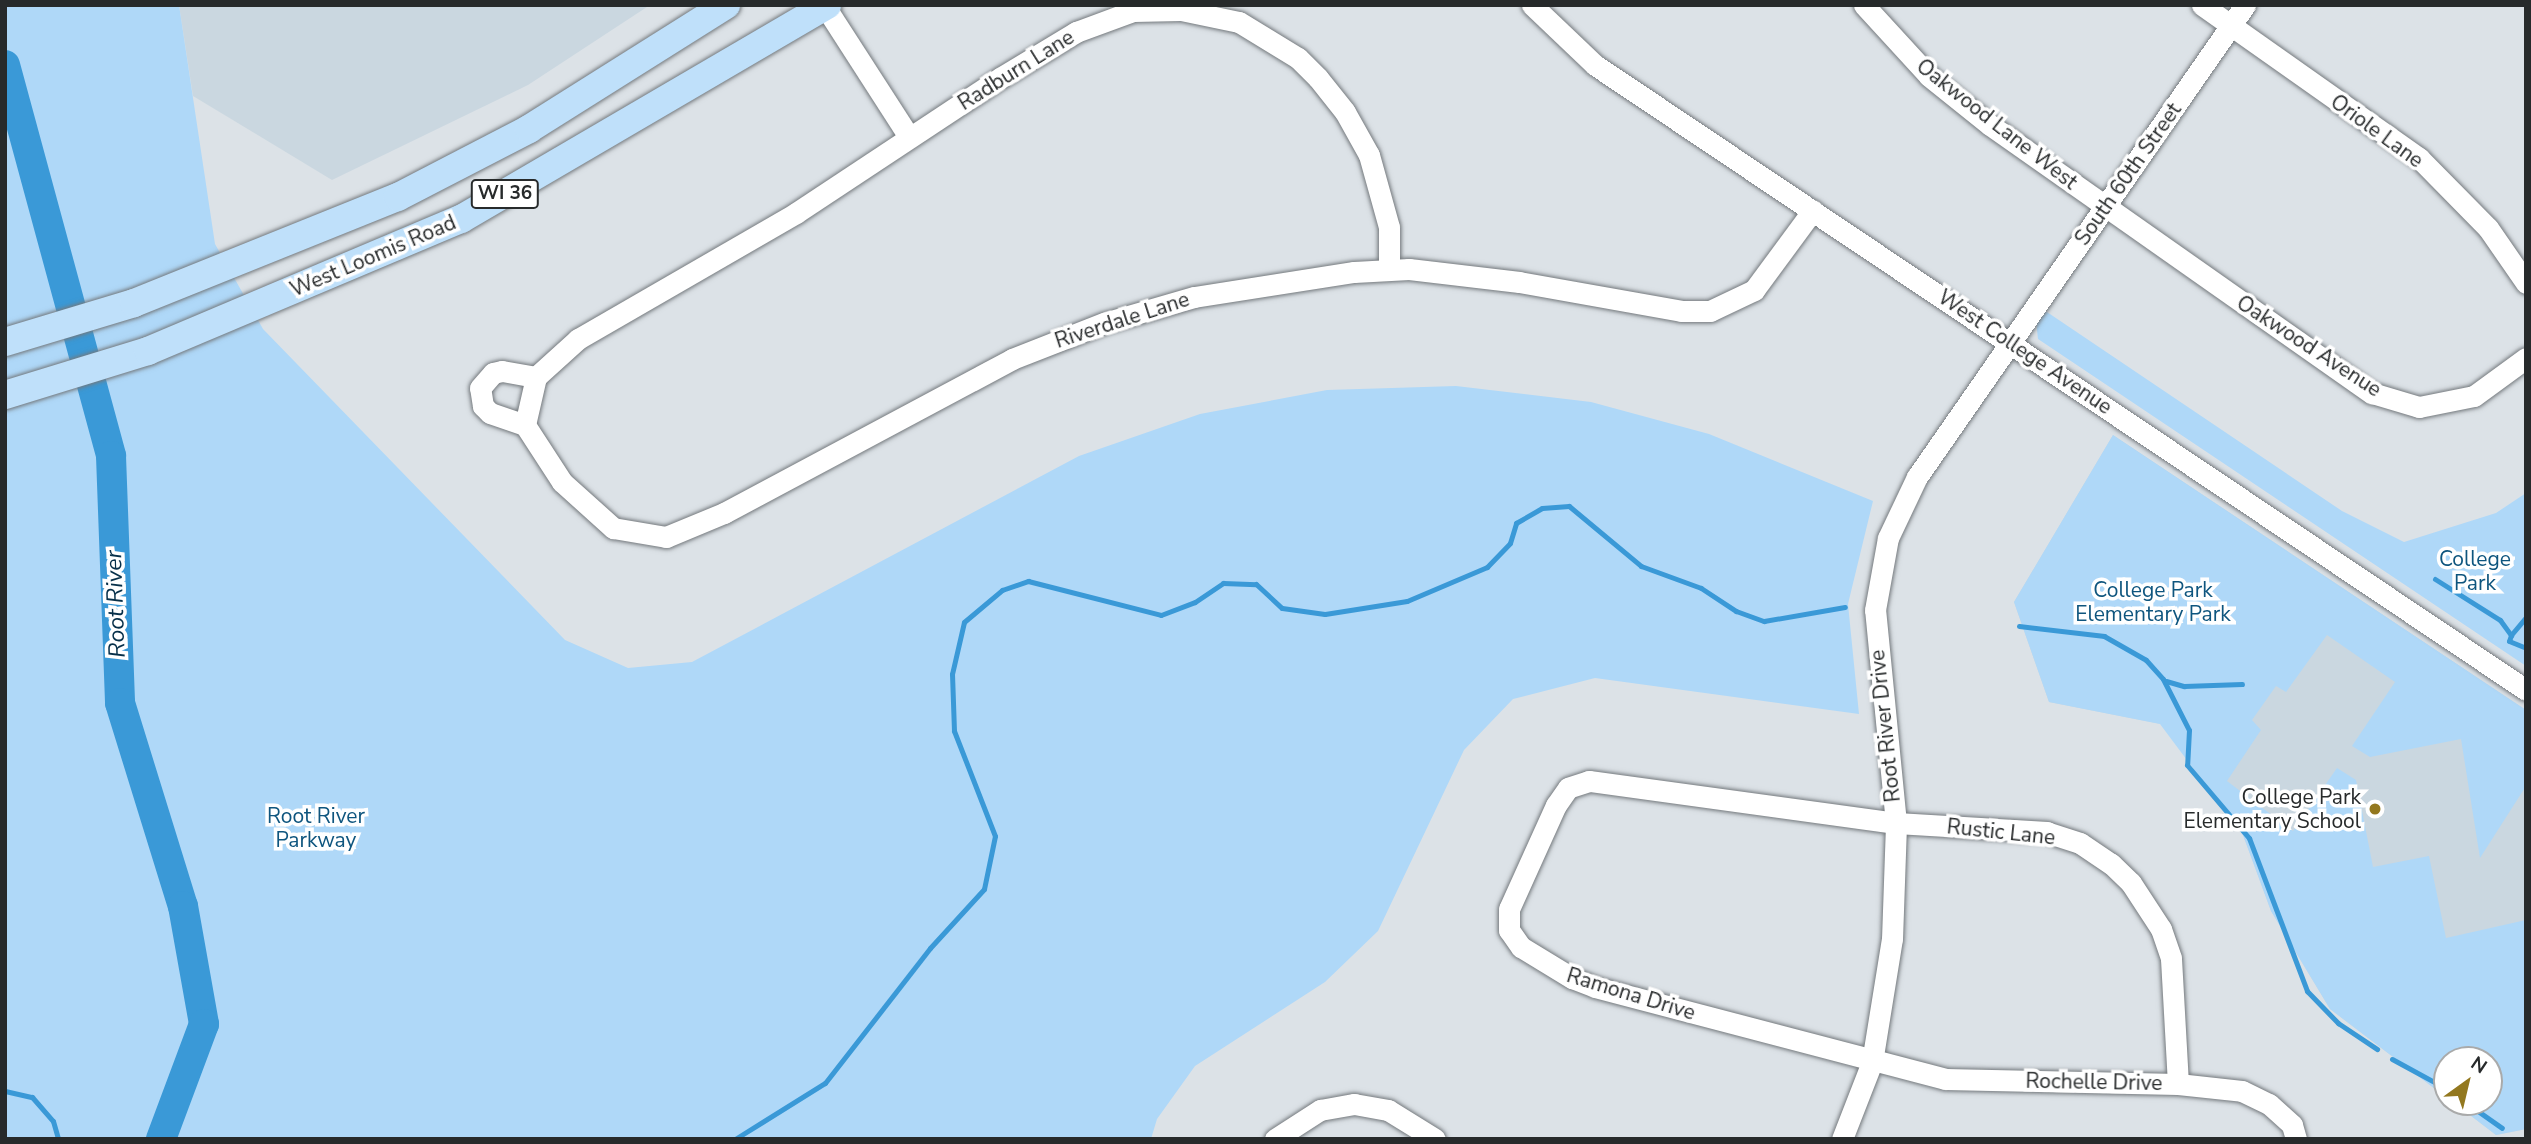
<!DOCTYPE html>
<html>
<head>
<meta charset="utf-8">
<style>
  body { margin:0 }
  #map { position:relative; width:2531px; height:1144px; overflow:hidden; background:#dce2e7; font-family:"Nunito Sans",sans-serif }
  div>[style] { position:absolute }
  .built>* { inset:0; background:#cad7e0 }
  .green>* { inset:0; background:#afd8f8 }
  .stream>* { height:5px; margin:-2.5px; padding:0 2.5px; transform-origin:2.5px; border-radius:2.5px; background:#3a99d7 }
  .river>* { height:30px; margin:-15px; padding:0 15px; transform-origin:15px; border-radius:15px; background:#3a99d7 }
  .roads { filter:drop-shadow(0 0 2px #74797d) drop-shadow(0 0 2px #74797d) }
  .minor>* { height:21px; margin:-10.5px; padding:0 10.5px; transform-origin:10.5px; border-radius:10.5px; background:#fff }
  .major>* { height:28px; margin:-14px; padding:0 14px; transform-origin:14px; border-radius:14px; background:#bfe0fa }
  .dots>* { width:19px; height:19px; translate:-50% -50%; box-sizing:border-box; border:4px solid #fff; border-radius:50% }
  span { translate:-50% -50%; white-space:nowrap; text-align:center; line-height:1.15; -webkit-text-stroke:7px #fff; paint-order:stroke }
  .shield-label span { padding:2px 5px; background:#fff; border:2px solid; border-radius:5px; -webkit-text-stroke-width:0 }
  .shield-label { font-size:19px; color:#272a2b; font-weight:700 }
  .street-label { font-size:21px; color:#272a2b }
  .park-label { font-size:21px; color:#0e557e }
  .poi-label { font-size:21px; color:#272a2b }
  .right { translate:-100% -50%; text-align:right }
  .water-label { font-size:23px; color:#07304a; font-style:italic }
  .frame { position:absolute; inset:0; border:7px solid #272a2b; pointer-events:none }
  .north { position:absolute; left:2433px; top:1046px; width:70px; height:70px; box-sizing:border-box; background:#fff; border:2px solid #a9aaaa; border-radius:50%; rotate:34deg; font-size:19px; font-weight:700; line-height:28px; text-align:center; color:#272a2b }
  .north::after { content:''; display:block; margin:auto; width:24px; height:32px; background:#93781f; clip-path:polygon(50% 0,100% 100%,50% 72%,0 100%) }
</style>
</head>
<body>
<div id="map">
  <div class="built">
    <i style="clip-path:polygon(179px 5px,650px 5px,528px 85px,332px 180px,193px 96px)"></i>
    <i style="clip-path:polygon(2113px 435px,2526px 710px,2526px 1129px,2496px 1135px,2453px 1102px,2489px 1102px,2489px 1060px,2447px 1060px,2447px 1098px,2330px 1009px,2271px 911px,2243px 835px,2161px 724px,2049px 702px,2014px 602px)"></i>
  </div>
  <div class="green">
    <i style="clip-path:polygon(5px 5px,179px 5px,215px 244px,263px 329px,565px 640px,628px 668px,692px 662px,1079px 456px,1200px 414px,1327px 390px,1456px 386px,1591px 402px,1709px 434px,1873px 501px,1848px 604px,1859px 714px,1595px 678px,1513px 699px,1464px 750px,1378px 931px,1325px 982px,1195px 1066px,1157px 1119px,1151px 1139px,5px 1139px)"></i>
    <i style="clip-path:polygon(2044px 310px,2342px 511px,2404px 542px,2496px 513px,2526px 493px,2526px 666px,2038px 339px,2036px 321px)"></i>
    <i style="clip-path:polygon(2113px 435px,2526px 710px,2526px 786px,2480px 858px,2461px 739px,2370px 757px,2352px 746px,2395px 682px,2327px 635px,2286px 692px,2276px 686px,2252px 720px,2261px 730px,2227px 781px,2293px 831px,2337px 768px,2356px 780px,2373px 867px,2429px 856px,2446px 938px,2526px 920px,2526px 1129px,2496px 1135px,2453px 1102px,2489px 1102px,2489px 1060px,2447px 1060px,2447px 1098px,2330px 1009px,2271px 911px,2243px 835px,2160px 724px,2049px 702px,2014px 602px)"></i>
  </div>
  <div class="stream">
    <i style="left:2435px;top:579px;width:77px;rotate:32.2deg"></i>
    <i style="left:2500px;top:620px;width:19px;rotate:54deg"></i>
    <i style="left:2511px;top:635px;width:6px;rotate:108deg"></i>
    <i style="left:2509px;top:641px;width:18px;rotate:22deg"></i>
    <i style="left:2019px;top:626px;width:86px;rotate:6.7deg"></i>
    <i style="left:2104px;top:636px;width:48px;rotate:29.7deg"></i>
    <i style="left:2146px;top:660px;width:25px;rotate:48deg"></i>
    <i style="left:2163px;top:679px;width:57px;rotate:63deg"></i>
    <i style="left:2189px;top:730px;width:35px;rotate:93deg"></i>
    <i style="left:2187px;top:765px;width:96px;rotate:49.7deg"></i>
    <i style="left:2249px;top:838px;width:164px;rotate:69.2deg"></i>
    <i style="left:2307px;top:991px;width:45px;rotate:45.9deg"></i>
    <i style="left:2338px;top:1023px;width:47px;rotate:33.7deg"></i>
    <i style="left:2511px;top:635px;width:23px;rotate:-50deg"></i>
    <i style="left:2166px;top:681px;width:19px;rotate:16deg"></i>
    <i style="left:2184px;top:686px;width:58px;rotate:-2deg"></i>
    <i style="left:2392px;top:1059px;width:63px;rotate:28.6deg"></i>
    <i style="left:5px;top:1091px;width:28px;rotate:13deg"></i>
    <i style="left:32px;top:1097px;width:32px;rotate:49deg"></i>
    <i style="left:53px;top:1121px;width:19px;rotate:74deg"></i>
    <i style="left:2465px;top:1102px;width:45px;rotate:35.1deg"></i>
    <i style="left:735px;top:1139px;width:106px;rotate:-31.9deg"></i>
    <i style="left:825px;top:1083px;width:171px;rotate:-52.1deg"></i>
    <i style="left:930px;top:948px;width:80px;rotate:-47.5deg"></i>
    <i style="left:984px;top:889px;width:54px;rotate:-78.3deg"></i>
    <i style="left:995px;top:836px;width:113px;rotate:-111.3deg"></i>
    <i style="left:954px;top:731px;width:57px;rotate:-92deg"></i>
    <i style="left:952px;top:674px;width:53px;rotate:-77deg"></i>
    <i style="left:964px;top:622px;width:50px;rotate:-40.1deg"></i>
    <i style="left:1002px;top:590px;width:28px;rotate:-19deg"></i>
    <i style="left:1028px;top:581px;width:137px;rotate:14.3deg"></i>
    <i style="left:1161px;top:615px;width:36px;rotate:-21deg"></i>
    <i style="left:1195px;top:602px;width:34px;rotate:-34deg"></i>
    <i style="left:1223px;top:583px;width:33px;rotate:2deg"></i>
    <i style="left:1256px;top:584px;width:35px;rotate:43deg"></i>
    <i style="left:1282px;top:608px;width:43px;rotate:7.9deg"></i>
    <i style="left:1325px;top:614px;width:83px;rotate:-9deg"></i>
    <i style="left:1407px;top:601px;width:87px;rotate:-23deg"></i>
    <i style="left:1487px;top:567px;width:33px;rotate:-46deg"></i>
    <i style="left:1510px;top:543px;width:21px;rotate:-73deg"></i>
    <i style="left:1516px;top:523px;width:30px;rotate:-30deg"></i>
    <i style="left:1542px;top:508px;width:27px;rotate:-4deg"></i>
    <i style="left:1569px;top:506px;width:94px;rotate:39.8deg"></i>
    <i style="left:1641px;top:566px;width:64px;rotate:20.1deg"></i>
    <i style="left:1701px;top:588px;width:42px;rotate:33.3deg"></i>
    <i style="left:1736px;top:611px;width:30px;rotate:20deg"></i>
    <i style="left:1764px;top:621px;width:82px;rotate:-9.8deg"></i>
  </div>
  <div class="river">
    <i style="left:5px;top:65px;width:405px;rotate:74.8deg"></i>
    <i style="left:111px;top:456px;width:247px;rotate:87.9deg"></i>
    <i style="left:120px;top:703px;width:213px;rotate:72.8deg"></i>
    <i style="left:183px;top:906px;width:120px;rotate:79.9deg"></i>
    <i style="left:204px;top:1024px;width:123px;rotate:110.5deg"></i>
  </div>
  <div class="roads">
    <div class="minor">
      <i style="left:824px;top:5px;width:157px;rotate:57.2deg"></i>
      <i style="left:1532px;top:5px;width:87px;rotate:43.6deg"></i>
      <i style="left:1595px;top:65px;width:1121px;rotate:33.87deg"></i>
      <i style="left:1864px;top:5px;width:96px;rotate:47.5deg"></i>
      <i style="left:1929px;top:76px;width:78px;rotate:38.8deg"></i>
      <i style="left:1990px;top:125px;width:467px;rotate:35.1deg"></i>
      <i style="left:2372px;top:393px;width:49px;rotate:16.6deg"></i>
      <i style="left:2419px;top:407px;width:56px;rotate:-11.3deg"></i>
      <i style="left:2474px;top:396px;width:64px;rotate:-36.2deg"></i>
      <i style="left:2202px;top:5px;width:266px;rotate:35.2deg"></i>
      <i style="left:2419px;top:158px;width:98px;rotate:45.4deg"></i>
      <i style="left:2488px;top:228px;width:67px;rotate:55.4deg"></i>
      <i style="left:536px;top:377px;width:49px;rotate:102.9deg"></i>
      <i style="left:525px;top:425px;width:68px;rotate:57deg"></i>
      <i style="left:562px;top:482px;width:69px;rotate:42deg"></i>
      <i style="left:613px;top:528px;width:54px;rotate:9.6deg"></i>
      <i style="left:666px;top:537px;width:63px;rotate:-22.5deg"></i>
      <i style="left:724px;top:513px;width:327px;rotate:-28.1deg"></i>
      <i style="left:1012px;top:359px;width:99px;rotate:-21.4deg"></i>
      <i style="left:1104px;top:323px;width:94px;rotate:-16.1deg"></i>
      <i style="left:1194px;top:297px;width:162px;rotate:-8.9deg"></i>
      <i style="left:1354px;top:272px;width:55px;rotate:-3.1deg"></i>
      <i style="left:1409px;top:269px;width:111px;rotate:6.7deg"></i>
      <i style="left:1519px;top:282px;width:165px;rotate:10.1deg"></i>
      <i style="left:1681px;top:311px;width:29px"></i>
      <i style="left:1710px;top:311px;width:49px;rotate:-25.5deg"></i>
      <i style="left:1754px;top:290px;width:99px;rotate:-53.6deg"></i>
      <i style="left:536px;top:377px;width:57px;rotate:-42.1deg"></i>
      <i style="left:578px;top:339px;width:252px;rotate:-30deg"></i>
      <i style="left:796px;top:213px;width:245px;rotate:-33.5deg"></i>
      <i style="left:1000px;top:78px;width:89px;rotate:-31.2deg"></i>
      <i style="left:1076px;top:32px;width:61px;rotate:-20.2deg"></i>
      <i style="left:1133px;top:11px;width:48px;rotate:-1.2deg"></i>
      <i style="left:1181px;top:10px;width:59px;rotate:11.7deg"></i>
      <i style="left:1239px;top:22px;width:69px;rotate:31.4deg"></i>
      <i style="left:1298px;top:58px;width:28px;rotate:45deg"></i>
      <i style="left:1318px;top:78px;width:43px;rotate:51.5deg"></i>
      <i style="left:1345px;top:112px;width:49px;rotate:60.8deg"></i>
      <i style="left:1369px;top:155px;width:75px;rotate:74.5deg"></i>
      <i style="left:1389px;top:227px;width:42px;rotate:90deg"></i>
      <i style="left:525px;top:425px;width:37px;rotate:-161deg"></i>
      <i style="left:490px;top:413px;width:10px;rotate:-135deg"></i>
      <i style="left:483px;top:406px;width:18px;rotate:-99deg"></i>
      <i style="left:480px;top:388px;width:20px;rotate:-49deg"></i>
      <i style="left:493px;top:373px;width:9px;rotate:-13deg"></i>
      <i style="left:502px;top:371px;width:35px;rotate:10deg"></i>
      <i style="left:2178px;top:1084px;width:126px;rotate:-93.2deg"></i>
      <i style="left:2171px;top:958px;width:31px;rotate:-109deg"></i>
      <i style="left:2161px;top:929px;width:55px;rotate:-123.1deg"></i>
      <i style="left:2131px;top:883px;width:28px;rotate:-136deg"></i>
      <i style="left:2111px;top:864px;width:37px;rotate:-146deg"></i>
      <i style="left:2080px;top:843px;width:35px;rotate:-162deg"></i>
      <i style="left:2047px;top:832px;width:151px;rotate:-176.6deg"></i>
      <i style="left:1896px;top:823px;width:310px;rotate:-172.2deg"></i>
      <i style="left:1589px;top:781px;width:22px;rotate:162deg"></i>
      <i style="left:1568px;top:788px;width:21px;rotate:125deg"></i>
      <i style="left:1556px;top:805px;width:114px;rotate:114.3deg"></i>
      <i style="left:1509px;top:909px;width:21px;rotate:90deg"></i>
      <i style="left:1509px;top:930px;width:21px;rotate:55deg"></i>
      <i style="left:1521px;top:947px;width:60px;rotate:31.3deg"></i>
      <i style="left:1572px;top:978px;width:25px;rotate:21deg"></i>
      <i style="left:1595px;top:987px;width:362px;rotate:14.7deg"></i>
      <i style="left:1945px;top:1079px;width:233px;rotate:1.2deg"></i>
      <i style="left:2178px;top:1084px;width:64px;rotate:6.2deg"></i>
      <i style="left:2242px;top:1091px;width:30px;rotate:26deg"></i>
      <i style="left:2269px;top:1104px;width:31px;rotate:42deg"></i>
      <i style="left:2292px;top:1125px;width:15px;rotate:74deg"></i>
      <i style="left:1275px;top:1139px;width:54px;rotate:-32.8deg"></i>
      <i style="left:1320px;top:1110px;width:35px;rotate:-10deg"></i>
      <i style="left:1354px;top:1104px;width:35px;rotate:10deg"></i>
      <i style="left:1388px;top:1110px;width:55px;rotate:31.7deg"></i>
      <i style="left:1842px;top:1139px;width:83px;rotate:-68.7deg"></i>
      <i style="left:1872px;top:1062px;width:125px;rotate:-80.8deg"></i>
      <i style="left:1892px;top:939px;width:116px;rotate:-88deg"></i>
      <i style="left:1896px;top:823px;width:214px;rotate:-95.6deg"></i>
      <i style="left:1875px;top:610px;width:73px;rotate:-79.8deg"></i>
      <i style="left:1888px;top:538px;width:68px;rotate:-64.6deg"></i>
      <i style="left:1917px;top:477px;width:575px;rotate:-55.2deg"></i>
    </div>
    <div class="major">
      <i style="left:5px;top:342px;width:135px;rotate:-16.8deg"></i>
      <i style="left:134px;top:303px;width:284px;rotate:-21.9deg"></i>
      <i style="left:398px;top:197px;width:148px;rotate:-27.4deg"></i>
      <i style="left:529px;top:129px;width:233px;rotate:-32.2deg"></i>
      <i style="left:5px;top:395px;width:150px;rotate:-17.1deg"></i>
      <i style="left:148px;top:351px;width:340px;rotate:-22.9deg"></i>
      <i style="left:461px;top:219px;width:424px;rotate:-30.3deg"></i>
    </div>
  </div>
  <div class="dots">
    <i style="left:2375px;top:809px;background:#93781f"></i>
  </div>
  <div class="shield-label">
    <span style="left:505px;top:194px">WI 36</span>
  </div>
  <div class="street-label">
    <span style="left:1016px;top:70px;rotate:-32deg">Radburn Lane</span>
    <span style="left:1997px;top:124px;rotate:38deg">Oakwood Lane West</span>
    <span style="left:2377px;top:131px;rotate:36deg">Oriole Lane</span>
    <span style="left:2128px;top:174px;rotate:-55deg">South 60th Street</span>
    <span style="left:373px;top:256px;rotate:-23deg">West Loomis Road</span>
    <span style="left:1122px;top:320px;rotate:-18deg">Riverdale Lane</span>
    <span style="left:2309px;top:346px;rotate:33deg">Oakwood Avenue</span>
    <span style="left:2025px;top:352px;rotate:34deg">West College Avenue</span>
    <span style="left:1885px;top:726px;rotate:-96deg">Root River Drive</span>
    <span style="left:2001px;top:832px;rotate:6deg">Rustic Lane</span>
    <span style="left:1631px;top:994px;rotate:17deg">Ramona Drive</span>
    <span style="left:2094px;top:1082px;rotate:1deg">Rochelle Drive</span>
  </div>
  <div class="park-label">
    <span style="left:2475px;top:571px">College<br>Park</span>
    <span style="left:2153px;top:602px">College Park<br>Elementary Park</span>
    <span style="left:316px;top:828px">Root River<br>Parkway</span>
  </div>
  <div class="poi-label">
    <span class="right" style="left:2361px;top:809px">College Park<br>Elementary School</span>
  </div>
  <div class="water-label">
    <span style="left:116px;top:604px;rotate:-92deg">Root River</span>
  </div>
  <div class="frame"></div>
  <div class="north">N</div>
</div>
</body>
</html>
